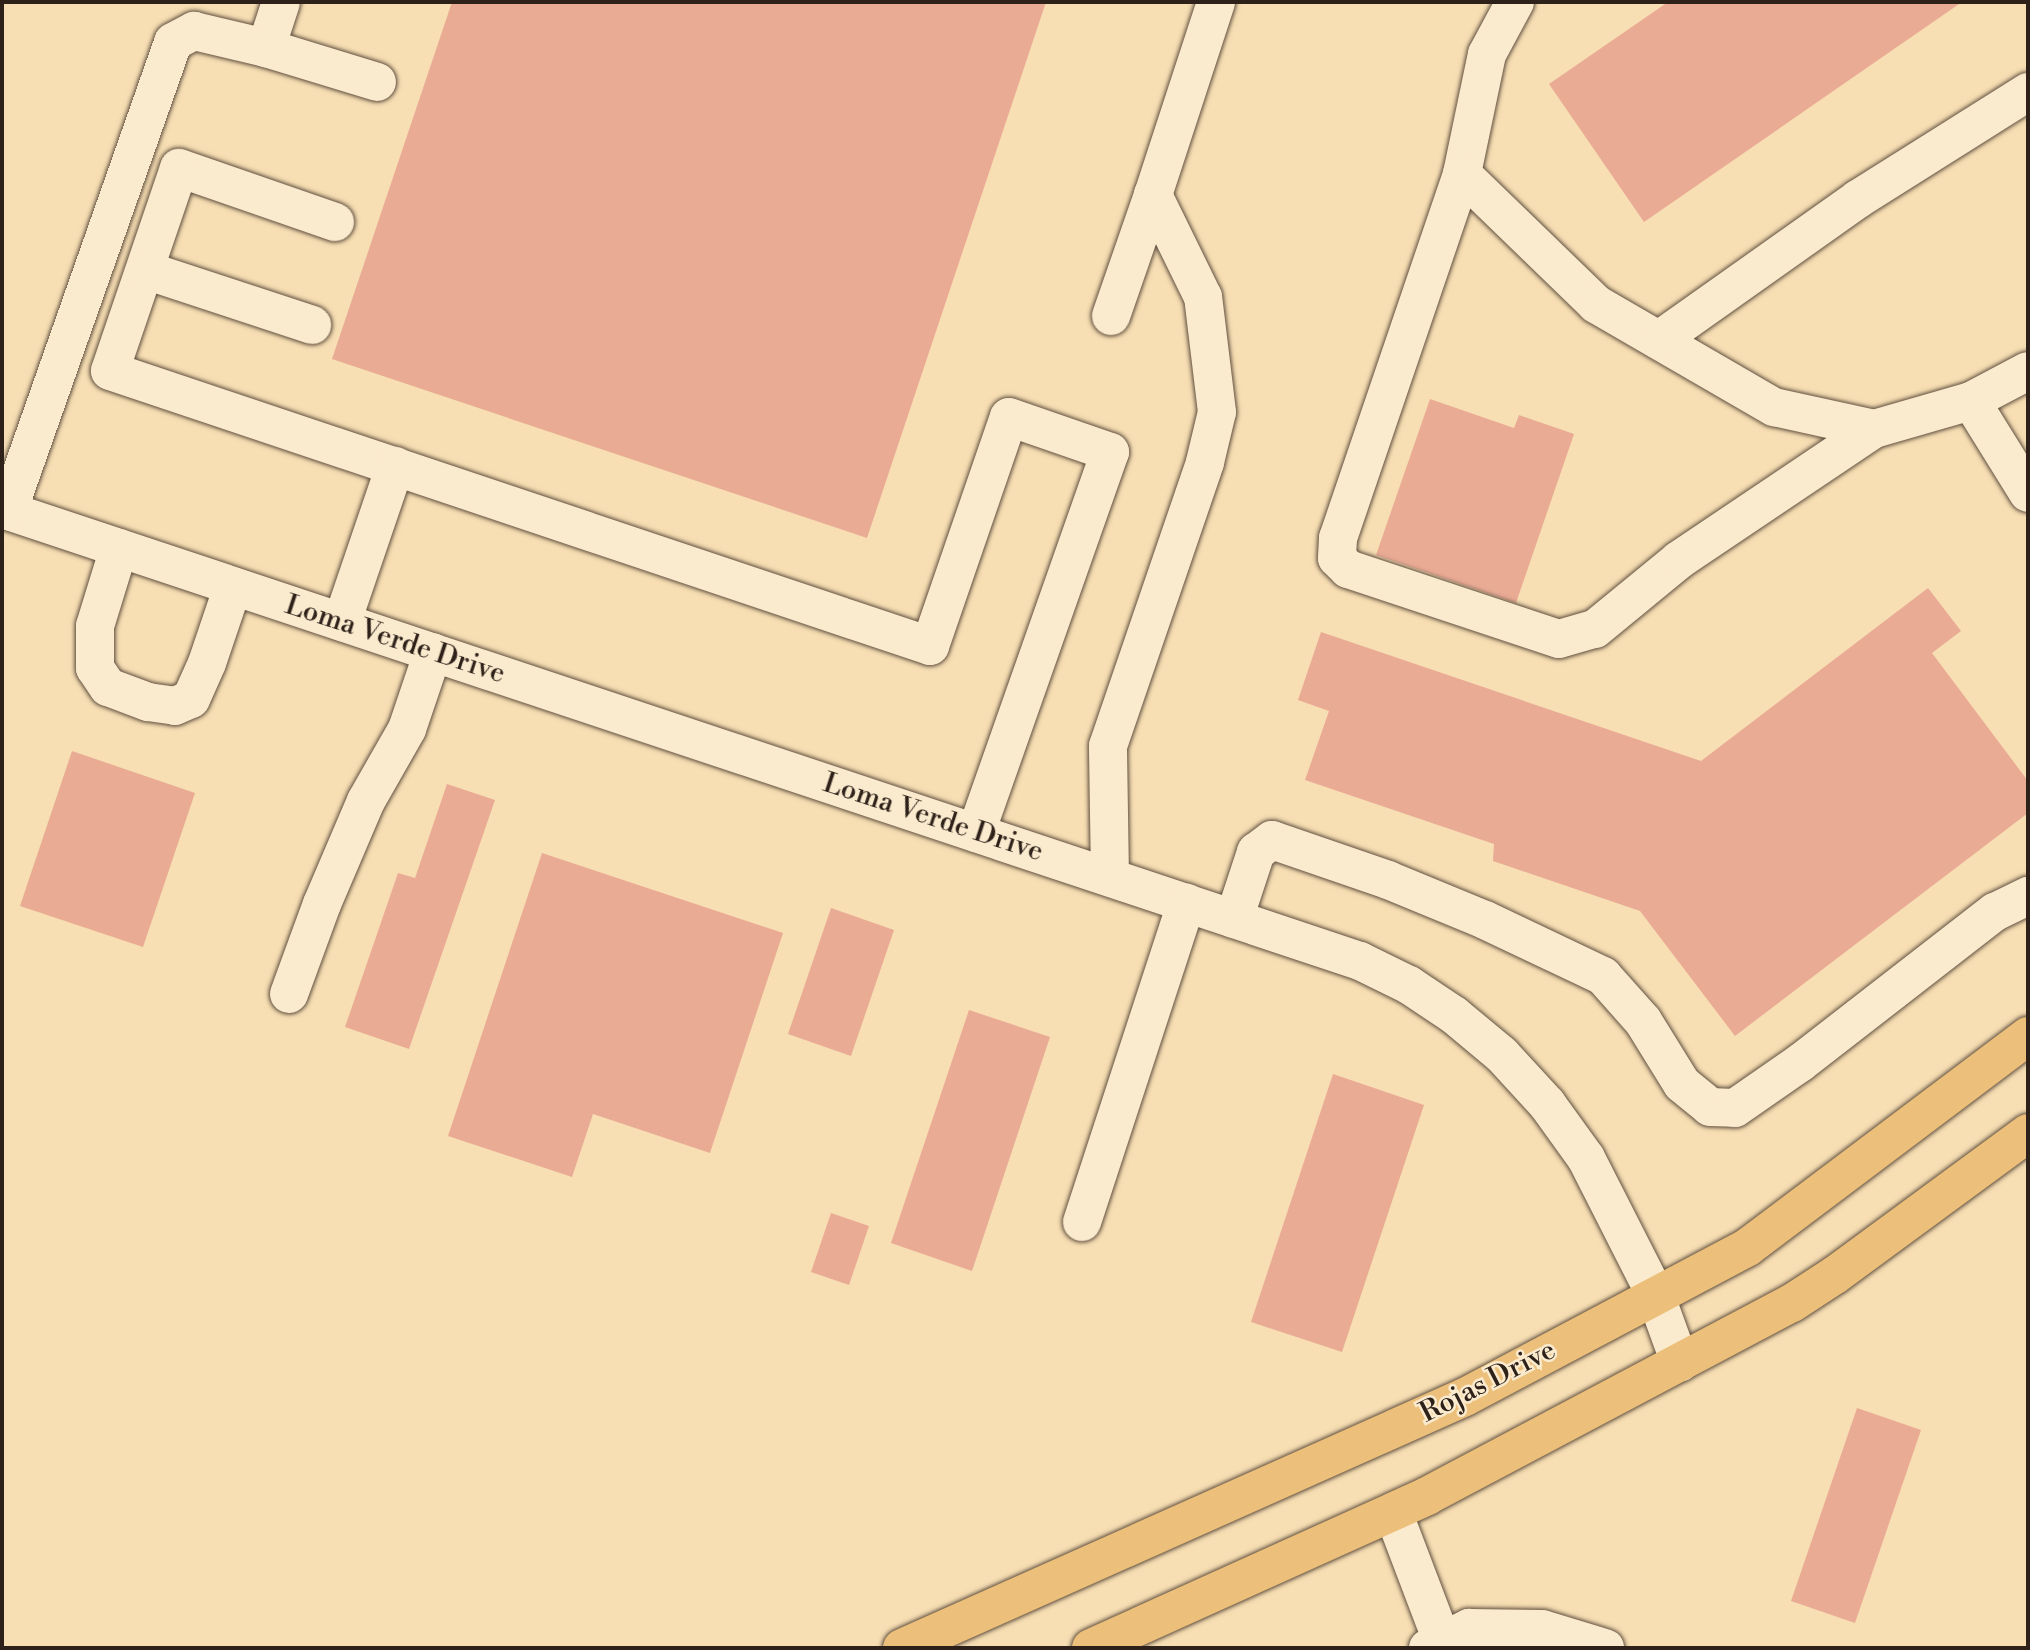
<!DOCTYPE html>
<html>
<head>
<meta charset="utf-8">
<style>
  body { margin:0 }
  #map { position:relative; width:2030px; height:1650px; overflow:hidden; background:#f7deb3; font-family:"Libre Bodoni",serif }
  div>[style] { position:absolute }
  .building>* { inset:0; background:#eaab95 }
  .roads { filter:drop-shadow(0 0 2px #605040) drop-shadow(0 0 2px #605040) }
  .minor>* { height:38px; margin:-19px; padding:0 19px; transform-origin:19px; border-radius:19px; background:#faeace }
  .major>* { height:38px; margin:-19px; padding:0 19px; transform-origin:19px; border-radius:19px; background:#ecbf7a }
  span { translate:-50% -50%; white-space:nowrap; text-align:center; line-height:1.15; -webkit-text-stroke:5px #faeace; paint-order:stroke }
  .street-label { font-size:28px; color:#2d2119 }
  .frame { position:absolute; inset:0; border:4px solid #2d2119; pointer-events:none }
</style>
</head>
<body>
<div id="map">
  <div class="building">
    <i style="clip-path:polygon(452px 2px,1046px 2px,867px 538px,332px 359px)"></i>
    <i style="clip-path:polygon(1668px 2px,1962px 2px,1644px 222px,1549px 84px)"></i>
    <i style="clip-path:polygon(1430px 399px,1514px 428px,1519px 415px,1574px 434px,1516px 603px,1376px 555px)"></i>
    <i style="clip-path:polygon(1928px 588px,1961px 631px,1932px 653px,2028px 781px,2028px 813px,1735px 1036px,1640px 911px,1493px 861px,1494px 844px,1305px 780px,1329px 711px,1298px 700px,1321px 632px,1701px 761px)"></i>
    <i style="clip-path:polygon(72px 751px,195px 793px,143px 947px,20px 906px)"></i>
    <i style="clip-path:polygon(447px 784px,495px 800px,409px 1049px,345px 1027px,398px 873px,415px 878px)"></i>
    <i style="clip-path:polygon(542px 853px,783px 933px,710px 1153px,593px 1114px,572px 1177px,448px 1136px)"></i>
    <i style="clip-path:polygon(831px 908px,894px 930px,851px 1056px,788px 1034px)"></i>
    <i style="clip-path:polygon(969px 1010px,1050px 1037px,972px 1271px,891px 1243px)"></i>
    <i style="clip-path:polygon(1333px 1074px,1424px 1105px,1342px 1352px,1251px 1322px)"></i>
    <i style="clip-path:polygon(831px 1213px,869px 1226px,849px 1285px,811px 1272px)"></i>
    <i style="clip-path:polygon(1857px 1408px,1921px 1430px,1855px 1623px,1791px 1601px)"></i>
  </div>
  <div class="roads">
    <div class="minor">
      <i style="left:1515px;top:2px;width:59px;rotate:118.3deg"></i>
      <i style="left:1487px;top:54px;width:123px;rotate:101.8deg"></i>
      <i style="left:1462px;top:174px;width:385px;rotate:108.8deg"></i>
      <i style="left:1338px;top:538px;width:20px;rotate:93deg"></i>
      <i style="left:1337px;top:558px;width:16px;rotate:45deg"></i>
      <i style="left:1348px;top:569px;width:222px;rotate:18.4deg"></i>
      <i style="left:1559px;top:639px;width:37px;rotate:-16deg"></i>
      <i style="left:1595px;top:629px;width:109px;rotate:-39.4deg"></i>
      <i style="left:1679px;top:560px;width:235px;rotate:-33.9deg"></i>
      <i style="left:266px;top:48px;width:48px;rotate:-71.9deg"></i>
      <i style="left:1462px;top:174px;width:187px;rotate:44.1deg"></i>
      <i style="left:1596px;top:304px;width:206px;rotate:30.1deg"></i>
      <i style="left:1774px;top:407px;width:102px;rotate:12.4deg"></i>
      <i style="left:1874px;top:429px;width:101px;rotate:-16.1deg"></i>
      <i style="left:1971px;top:401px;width:64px;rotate:-27.8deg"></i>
      <i style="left:335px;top:222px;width:165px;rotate:-160.9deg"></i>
      <i style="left:179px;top:168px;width:214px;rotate:108.8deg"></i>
      <i style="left:110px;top:371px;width:865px;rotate:18.54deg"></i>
      <i style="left:930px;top:646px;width:242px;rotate:-71deg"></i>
      <i style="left:1009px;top:417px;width:107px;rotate:19.1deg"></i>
      <i style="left:1110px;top:452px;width:404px;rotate:109.4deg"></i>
      <i style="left:145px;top:270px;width:176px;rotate:18.2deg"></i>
      <i style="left:1111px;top:316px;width:128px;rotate:-70.9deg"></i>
      <i style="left:1659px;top:340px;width:244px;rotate:-35.3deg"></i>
      <i style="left:1858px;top:199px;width:201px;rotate:-32.2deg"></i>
      <i style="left:1971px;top:401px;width:108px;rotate:58.2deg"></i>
      <i style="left:2px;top:509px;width:1431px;rotate:18.41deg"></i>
      <i style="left:1360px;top:961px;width:55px;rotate:26.1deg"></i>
      <i style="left:1409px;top:985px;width:54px;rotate:33.7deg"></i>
      <i style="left:1454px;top:1015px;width:62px;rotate:39.8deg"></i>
      <i style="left:1502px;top:1055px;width:67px;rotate:47.4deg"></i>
      <i style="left:1547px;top:1104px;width:67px;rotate:54.2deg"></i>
      <i style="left:1586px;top:1158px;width:153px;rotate:63.1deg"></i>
      <i style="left:1655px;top:1294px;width:73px;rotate:70.1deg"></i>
      <i style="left:8px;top:511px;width:497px;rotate:-70.6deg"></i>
      <i style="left:173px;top:42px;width:24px;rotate:-28deg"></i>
      <i style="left:194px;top:31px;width:74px;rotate:13.3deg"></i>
      <i style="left:266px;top:48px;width:116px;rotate:17deg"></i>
      <i style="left:119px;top:548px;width:82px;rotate:107.1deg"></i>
      <i style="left:95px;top:626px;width:42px;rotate:90deg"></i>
      <i style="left:95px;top:668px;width:23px;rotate:56deg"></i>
      <i style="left:108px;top:687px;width:43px;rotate:20.6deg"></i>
      <i style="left:148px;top:702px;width:27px;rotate:8deg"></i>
      <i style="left:175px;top:706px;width:17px;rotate:-24deg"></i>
      <i style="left:191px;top:699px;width:39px;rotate:-66deg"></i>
      <i style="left:207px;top:663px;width:81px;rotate:-71.3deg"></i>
      <i style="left:342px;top:622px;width:165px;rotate:-71.2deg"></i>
      <i style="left:1110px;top:877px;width:131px;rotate:-90.9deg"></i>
      <i style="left:1108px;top:746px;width:300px;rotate:-71.1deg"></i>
      <i style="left:1205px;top:462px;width:51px;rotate:-76.5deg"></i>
      <i style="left:1217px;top:412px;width:116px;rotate:-96.9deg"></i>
      <i style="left:1203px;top:297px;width:114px;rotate:-116.1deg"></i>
      <i style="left:1153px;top:195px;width:203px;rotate:-71.9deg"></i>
      <i style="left:1234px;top:919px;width:71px;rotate:-71.8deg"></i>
      <i style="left:1256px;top:852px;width:20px;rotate:-37deg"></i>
      <i style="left:1272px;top:840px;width:123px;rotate:19deg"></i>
      <i style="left:1388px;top:880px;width:105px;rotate:22.4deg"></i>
      <i style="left:1485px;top:920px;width:131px;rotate:25.4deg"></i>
      <i style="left:1603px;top:976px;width:60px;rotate:48.4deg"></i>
      <i style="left:1643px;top:1021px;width:74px;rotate:58.2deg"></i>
      <i style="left:1682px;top:1084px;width:36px;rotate:39deg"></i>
      <i style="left:1710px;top:1107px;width:25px;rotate:2deg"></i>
      <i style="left:1735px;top:1108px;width:79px;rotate:-34.7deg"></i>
      <i style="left:1800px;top:1063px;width:247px;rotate:-37.8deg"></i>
      <i style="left:1995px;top:912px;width:37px;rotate:-26deg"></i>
      <i style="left:289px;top:994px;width:96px;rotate:-69.9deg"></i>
      <i style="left:322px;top:904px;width:112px;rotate:-66.9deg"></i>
      <i style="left:366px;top:801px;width:83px;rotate:-60.3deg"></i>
      <i style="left:407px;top:729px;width:81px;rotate:-71.3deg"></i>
      <i style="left:1082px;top:1222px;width:336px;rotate:-71.9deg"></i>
      <i style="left:1393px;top:1512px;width:138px;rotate:69.2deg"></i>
      <i style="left:1428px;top:1648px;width:46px;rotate:-26deg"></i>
      <i style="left:1469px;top:1628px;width:73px;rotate:0.8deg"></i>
      <i style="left:1542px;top:1629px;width:66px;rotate:16.8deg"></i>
    </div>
    <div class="major">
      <i style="left:902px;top:1648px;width:616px;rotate:-24.03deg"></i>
      <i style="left:1465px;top:1397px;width:320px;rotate:-27.9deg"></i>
      <i style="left:1748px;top:1247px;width:351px;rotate:-37deg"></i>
      <i style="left:1091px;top:1648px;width:369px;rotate:-24.3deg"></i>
      <i style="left:1427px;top:1496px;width:413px;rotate:-27.9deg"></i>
      <i style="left:1792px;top:1303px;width:51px;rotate:-33.1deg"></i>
      <i style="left:1835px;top:1275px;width:240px;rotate:-36.3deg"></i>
    </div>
  </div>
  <div class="street-label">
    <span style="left:395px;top:640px;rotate:18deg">Loma Verde Drive</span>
    <span style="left:933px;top:818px;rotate:18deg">Loma Verde Drive</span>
    <span style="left:1488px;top:1382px;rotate:-27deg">Rojas Drive</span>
  </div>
  <div class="frame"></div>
</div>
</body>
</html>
